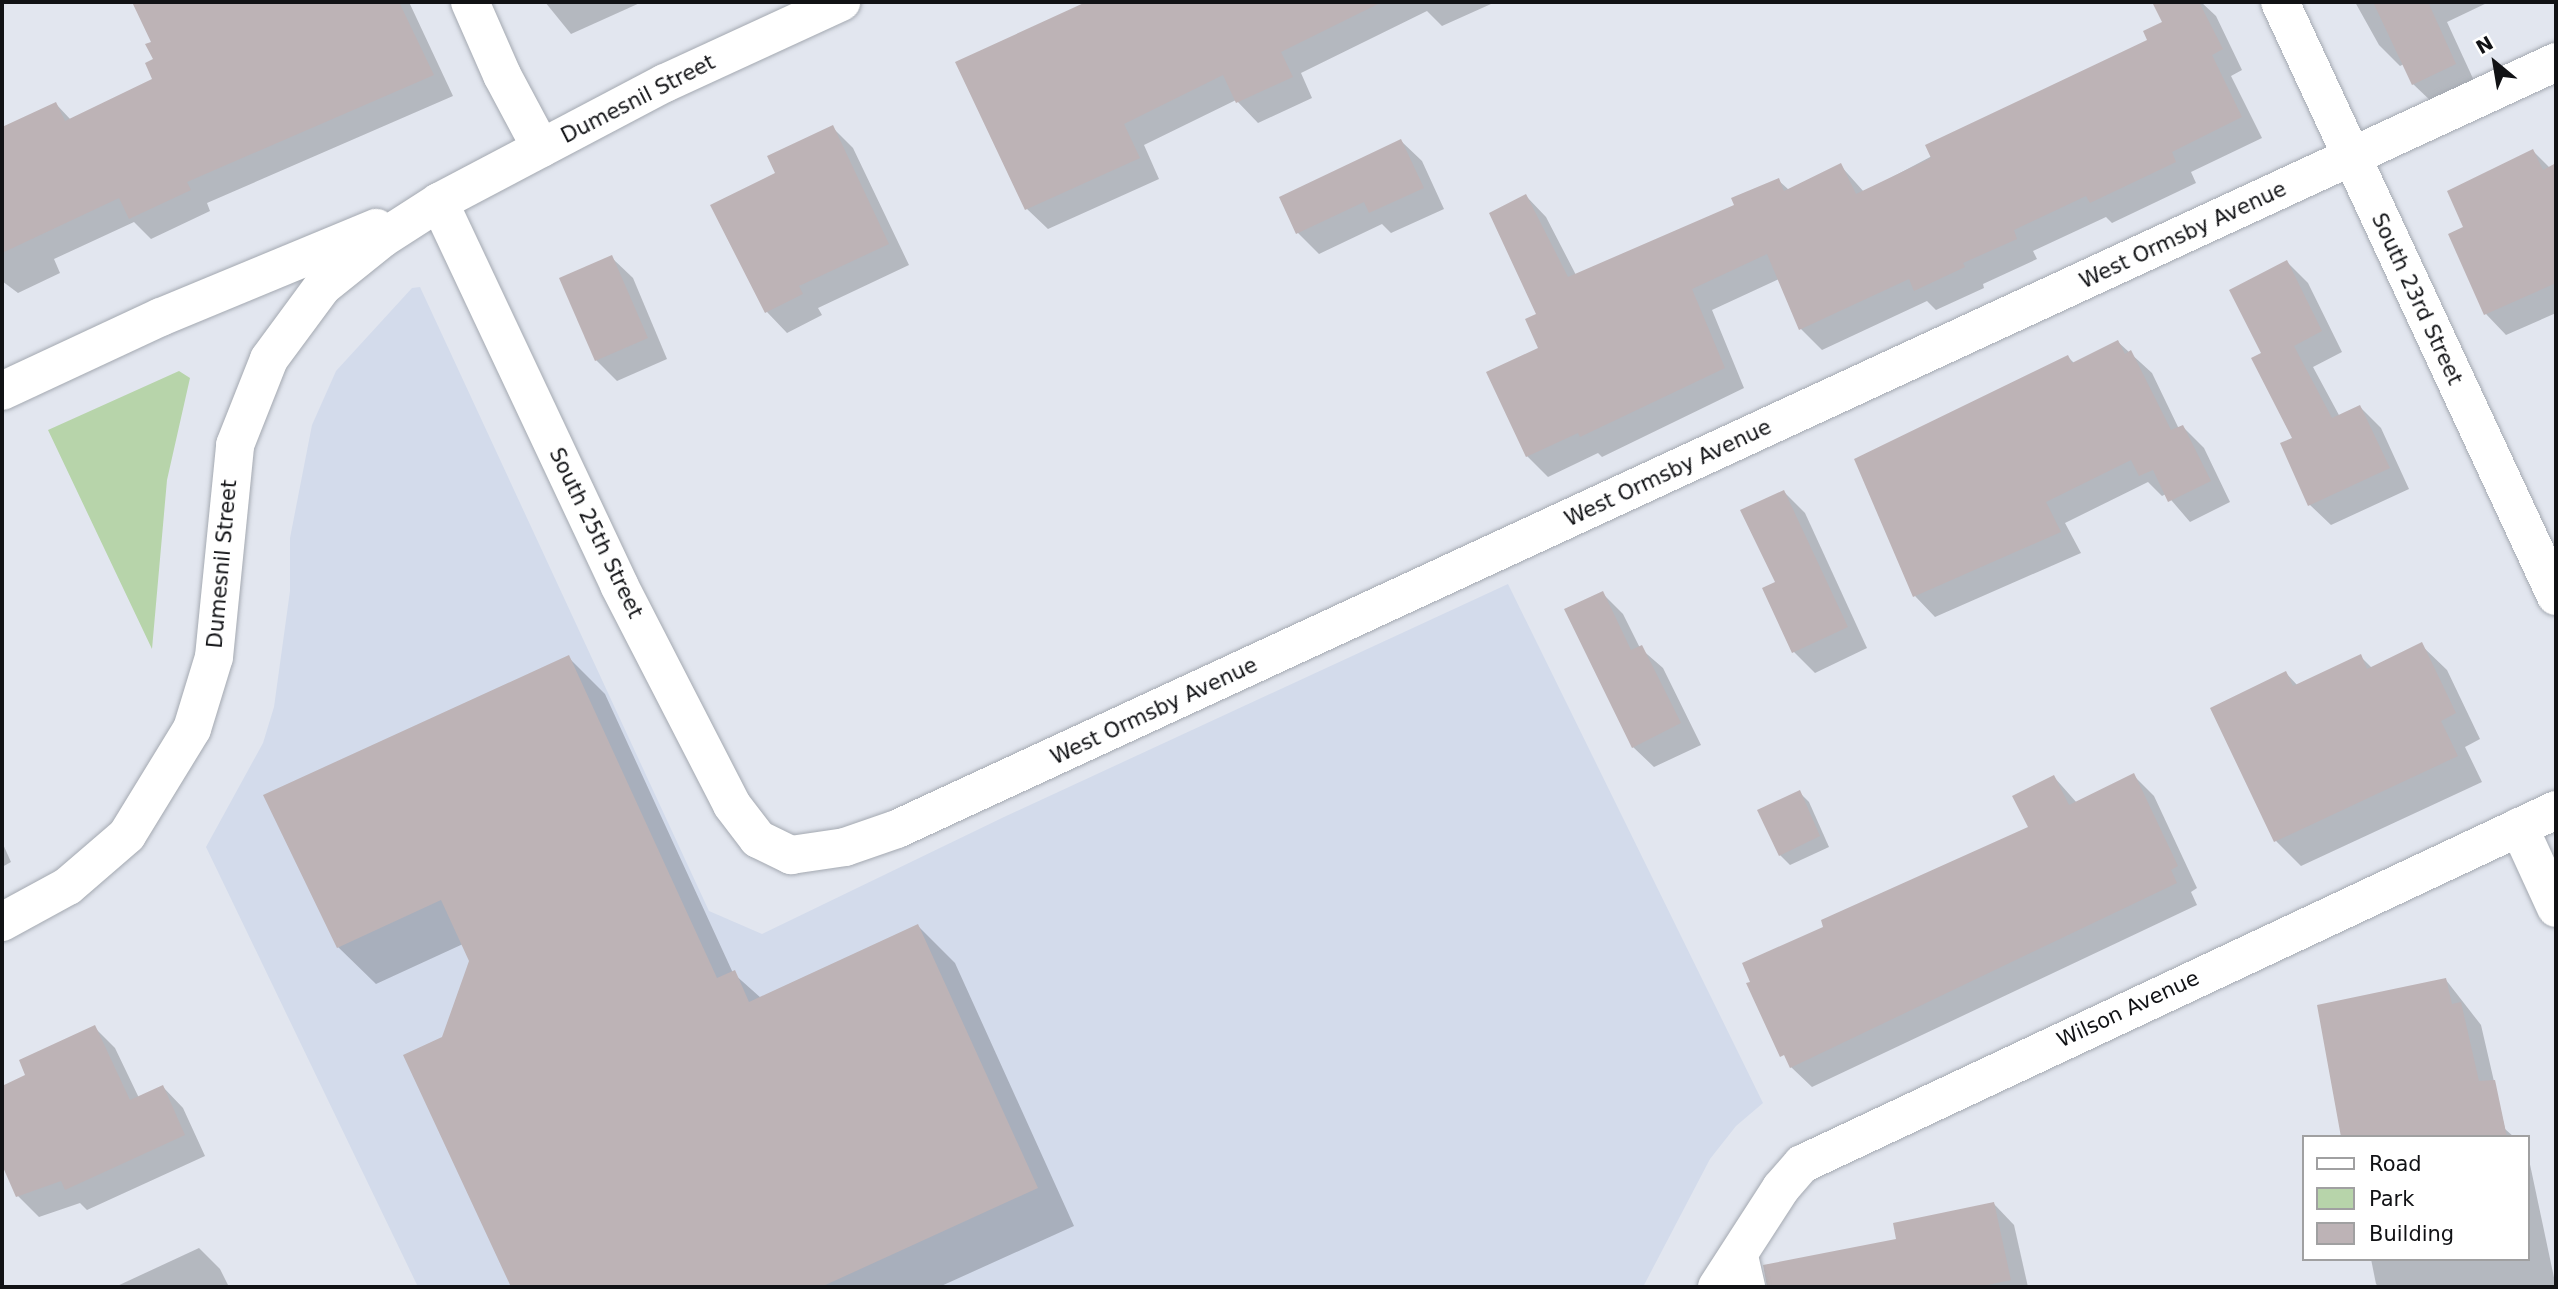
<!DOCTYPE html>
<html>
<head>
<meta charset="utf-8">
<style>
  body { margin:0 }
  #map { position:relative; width:2558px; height:1289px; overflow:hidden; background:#e2e6ef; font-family:"DejaVu Sans",sans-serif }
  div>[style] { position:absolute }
  .built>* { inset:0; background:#d3dbeb }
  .green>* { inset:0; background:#b7d4aa }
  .shadow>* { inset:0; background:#0003 }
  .building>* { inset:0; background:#bdb3b6 }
  .roads { filter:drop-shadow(0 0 2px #a4a9b1) drop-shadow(0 0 2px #a4a9b1) }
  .street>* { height:38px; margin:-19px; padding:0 19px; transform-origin:19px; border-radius:19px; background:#fff }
  .secondary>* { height:38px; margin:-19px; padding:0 19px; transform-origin:19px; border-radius:19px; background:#fff }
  span { translate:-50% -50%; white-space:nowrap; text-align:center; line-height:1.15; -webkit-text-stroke:5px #fff; paint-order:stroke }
  .street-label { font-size:21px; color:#111215 }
  .frame { position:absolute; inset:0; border:4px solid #111215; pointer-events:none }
  .legend { position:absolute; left:2302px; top:1135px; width:228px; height:126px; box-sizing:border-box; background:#fff; border:2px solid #a0a0a1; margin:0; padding:9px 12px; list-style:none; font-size:21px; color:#111215 }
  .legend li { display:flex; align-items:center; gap:14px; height:35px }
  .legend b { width:35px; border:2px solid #a0a0a1 }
  .north { position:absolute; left:2460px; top:28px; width:70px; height:70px; -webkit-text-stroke:5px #fff; paint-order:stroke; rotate:330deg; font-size:19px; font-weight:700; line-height:28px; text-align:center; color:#111215 }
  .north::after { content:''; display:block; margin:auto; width:24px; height:32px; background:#111215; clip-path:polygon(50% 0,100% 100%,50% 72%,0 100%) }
</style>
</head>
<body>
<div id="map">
  <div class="built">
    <i style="clip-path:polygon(420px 287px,709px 911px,762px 934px,1004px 817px,1508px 584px,1763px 1103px,1736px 1126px,1710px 1159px,1643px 1287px,418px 1287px,206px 847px,263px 743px,274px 707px,290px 591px,290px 538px,312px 425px,336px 371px,412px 288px)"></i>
  </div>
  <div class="green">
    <i style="clip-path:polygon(179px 371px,190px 378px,167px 480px,152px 649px,48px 430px)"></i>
  </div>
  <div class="shadow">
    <i style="clip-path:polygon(134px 2px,201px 2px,211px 24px,257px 2px,409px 2px,453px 96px,207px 203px,210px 211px,151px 239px,134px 222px,54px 259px,60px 273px,18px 293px,2px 281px,2px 129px,56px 104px,71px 120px,155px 79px,153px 42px)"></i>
    <i style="clip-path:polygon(545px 2px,642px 2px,571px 34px)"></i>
    <i style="clip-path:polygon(1096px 2px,1490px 2px,1491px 4px,1442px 26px,1427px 11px,1301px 73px,1312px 98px,1258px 123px,1236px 100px,1144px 145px,1159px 179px,1048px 229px,1027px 209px,1078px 10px)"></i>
    <i style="clip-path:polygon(2183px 2px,2201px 2px,2216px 16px,2242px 70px,2231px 76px,2262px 138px,2191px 172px,2196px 183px,2112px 223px,2106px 217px,2033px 251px,2037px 259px,1983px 284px,1984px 288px,1936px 310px,1927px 301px,1822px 350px,1801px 329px,1779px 279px,1712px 310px,1744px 388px,1602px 457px,1598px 453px,1548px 477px,1527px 456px,1541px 348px,1526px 196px,1546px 217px,1576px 275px,1737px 206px,1778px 180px,1789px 190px,1840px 165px,1864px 192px,2149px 41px,2164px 23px,2160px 13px)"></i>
    <i style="clip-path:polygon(2355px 2px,2489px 2px,2447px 22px,2476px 85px,2434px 104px,2413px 84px,2404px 64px,2400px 66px,2379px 45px)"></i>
    <i style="clip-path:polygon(832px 127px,853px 148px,909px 265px,818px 308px,822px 315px,787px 333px,767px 312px,778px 174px)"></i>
    <i style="clip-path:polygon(1401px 141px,1422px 161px,1444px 209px,1391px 233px,1382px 224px,1319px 254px,1298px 233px,1281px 198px)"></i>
    <i style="clip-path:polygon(2533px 151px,2550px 168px,2556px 165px,2556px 313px,2506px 335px,2486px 314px,2465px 228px)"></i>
    <i style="clip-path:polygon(612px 258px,633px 278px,667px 359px,617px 381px,596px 360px)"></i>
    <i style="clip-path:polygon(2287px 262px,2308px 283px,2342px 352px,2313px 367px,2340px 417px,2360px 407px,2381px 428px,2409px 489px,2331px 525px,2310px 505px,2294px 438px,2264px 354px)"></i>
    <i style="clip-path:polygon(2118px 342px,2152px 373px,2179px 429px,2183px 427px,2204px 448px,2230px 502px,2190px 522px,2166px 494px,2162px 496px,2148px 482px,2065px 523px,2081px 553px,1935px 617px,1915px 596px,2068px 357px,2075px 364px)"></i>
    <i style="clip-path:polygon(1784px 492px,1805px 513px,1867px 648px,1815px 673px,1794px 652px,1777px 583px)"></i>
    <i style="clip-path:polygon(1602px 593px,1623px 614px,1640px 648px,1663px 668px,1701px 745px,1654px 767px,1633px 747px)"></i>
    <i style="clip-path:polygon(2421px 645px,2447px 670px,2480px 739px,2465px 747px,2482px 782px,2301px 866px,2276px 841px,2286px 673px,2298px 686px,2360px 656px,2372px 668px)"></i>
    <i style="clip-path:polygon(568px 657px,605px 694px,733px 973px,761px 998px,918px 926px,955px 963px,1074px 1226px,939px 1287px,513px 1287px,405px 1056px,443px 1038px,471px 961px,463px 944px,376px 984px,338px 947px)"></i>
    <i style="clip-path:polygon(2134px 776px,2154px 796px,2197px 888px,2191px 892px,2197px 905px,1812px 1087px,1791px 1067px,1826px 927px,2030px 828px,2054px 777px,2077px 803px)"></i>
    <i style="clip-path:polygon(1799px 792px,1809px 802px,1829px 847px,1790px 865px,1780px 855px)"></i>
    <i style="clip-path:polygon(2px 842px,11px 862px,2px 867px)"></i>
    <i style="clip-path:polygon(2446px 980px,2481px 1025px,2505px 1129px,2514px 1137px,2343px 1137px)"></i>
    <i style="clip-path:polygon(94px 1027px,115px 1048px,139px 1098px,163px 1087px,183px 1108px,205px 1156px,87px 1210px,80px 1203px,39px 1217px,18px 1196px,2px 1160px,2px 1088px,28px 1076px)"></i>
    <i style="clip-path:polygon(2528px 1155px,2556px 1287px,2379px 1287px,2376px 1284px,2371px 1259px,2528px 1259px)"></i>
    <i style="clip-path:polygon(1994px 1204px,2014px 1225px,2028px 1287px,1815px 1287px,1812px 1275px)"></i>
    <i style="clip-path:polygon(199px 1248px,220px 1269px,229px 1287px,115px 1287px)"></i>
  </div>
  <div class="building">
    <i style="clip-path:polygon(132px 2px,399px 2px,434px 75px,187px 182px,191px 190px,129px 219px,119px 198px,2px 253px,2px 127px,56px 102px,65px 121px,152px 79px,145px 63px,153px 59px,145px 44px,151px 42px)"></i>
    <i style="clip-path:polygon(1086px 2px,1382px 2px,1281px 52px,1293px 77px,1236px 103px,1223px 75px,1124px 124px,1140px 158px,1025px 210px,955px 62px)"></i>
    <i style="clip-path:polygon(2152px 2px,2199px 2px,2223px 49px,2212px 55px,2242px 117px,2172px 152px,2176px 162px,2090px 203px,2086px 196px,2014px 230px,2017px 239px,1963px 263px,1965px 267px,1914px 291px,1909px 279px,1799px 330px,1767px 254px,1692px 289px,1725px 368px,1580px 437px,1578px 433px,1526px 457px,1486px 372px,1538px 348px,1525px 319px,1536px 314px,1489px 213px,1526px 194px,1568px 277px,1734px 205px,1731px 198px,1779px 178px,1784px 191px,1841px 163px,1856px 194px,1931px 158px,1925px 145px,2147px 40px,2143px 31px,2162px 22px)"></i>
    <i style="clip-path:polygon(2373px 2px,2428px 2px,2456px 64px,2412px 85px)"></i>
    <i style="clip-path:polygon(833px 125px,889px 244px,799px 286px,803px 294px,765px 313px,710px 205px,775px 173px,767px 156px)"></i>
    <i style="clip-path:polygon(1401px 139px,1424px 188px,1369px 213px,1364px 202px,1296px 234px,1279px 197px)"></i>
    <i style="clip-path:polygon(2533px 149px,2543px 170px,2556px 163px,2556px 283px,2484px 315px,2448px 234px,2463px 227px,2447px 191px)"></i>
    <i style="clip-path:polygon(612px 255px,648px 338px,595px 361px,559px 278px)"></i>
    <i style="clip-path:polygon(2287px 260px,2322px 331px,2294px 346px,2332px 418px,2360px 405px,2390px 468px,2308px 506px,2280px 443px,2292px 438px,2251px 358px,2261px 353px,2229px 290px)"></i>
    <i style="clip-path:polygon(2118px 340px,2125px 354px,2131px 350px,2171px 430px,2183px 425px,2211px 481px,2168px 502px,2153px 470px,2139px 476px,2131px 460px,2046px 502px,2061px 532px,1913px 597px,1854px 459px,2068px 355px,2072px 363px)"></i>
    <i style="clip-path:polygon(1784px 490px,1848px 627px,1792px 653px,1762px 588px,1775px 582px,1740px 510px)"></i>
    <i style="clip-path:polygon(1603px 591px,1631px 650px,1642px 645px,1681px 723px,1632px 748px,1564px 609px)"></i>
    <i style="clip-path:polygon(2422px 642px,2456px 713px,2441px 721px,2458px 756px,2274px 842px,2210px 708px,2286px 671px,2293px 686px,2361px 654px,2367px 669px)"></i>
    <i style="clip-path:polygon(569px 655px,717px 978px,735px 970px,749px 1002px,918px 924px,1038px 1188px,821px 1287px,511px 1287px,403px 1055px,442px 1037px,469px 961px,441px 900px,337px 948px,263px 795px)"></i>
    <i style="clip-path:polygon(2134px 773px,2178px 866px,2171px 870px,2177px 883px,1790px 1068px,1784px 1055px,1780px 1057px,1746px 983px,1750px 982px,1742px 963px,1823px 927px,1821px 920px,2028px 827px,2012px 796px,2054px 775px,2069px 805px)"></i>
    <i style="clip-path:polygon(1800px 790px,1820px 836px,1779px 856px,1757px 810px)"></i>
    <i style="clip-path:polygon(2446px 978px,2452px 1004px,2461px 1002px,2479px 1081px,2495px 1080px,2507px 1137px,2341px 1137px,2317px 1005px)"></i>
    <i style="clip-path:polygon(95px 1025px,130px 1100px,163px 1085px,185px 1135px,65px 1190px,61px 1181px,16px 1197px,2px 1165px,2px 1086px,25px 1075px,19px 1060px)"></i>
    <i style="clip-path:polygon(1994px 1202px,2011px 1280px,1978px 1287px,1767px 1287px,1763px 1265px,1896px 1239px,1893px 1223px)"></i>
  </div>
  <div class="roads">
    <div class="street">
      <i style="left:470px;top:2px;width:80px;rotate:66.3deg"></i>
      <i style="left:502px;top:75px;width:83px;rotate:61.9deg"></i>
      <i style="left:2280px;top:2px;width:655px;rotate:65.08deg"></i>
      <i style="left:439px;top:202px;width:423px;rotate:64.8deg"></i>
      <i style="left:619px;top:585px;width:247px;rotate:62.8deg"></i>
      <i style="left:732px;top:805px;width:43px;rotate:52.6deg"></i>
      <i style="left:758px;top:839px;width:37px;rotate:26deg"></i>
      <i style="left:791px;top:855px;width:55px;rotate:-8.4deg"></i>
      <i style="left:845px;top:847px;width:55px;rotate:-19.1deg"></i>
      <i style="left:897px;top:829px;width:1828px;rotate:-24.81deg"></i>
      <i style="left:2px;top:391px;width:175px;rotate:-25deg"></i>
      <i style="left:2519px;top:827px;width:89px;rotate:65.4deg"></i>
      <i style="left:1739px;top:1256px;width:32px;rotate:77deg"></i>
    </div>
    <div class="secondary">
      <i style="left:161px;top:317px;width:233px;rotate:-22.5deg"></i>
      <i style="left:2px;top:922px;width:75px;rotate:-28.6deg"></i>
      <i style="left:68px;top:886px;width:78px;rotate:-40.8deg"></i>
      <i style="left:127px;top:835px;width:124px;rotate:-58.5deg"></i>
      <i style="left:192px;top:729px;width:75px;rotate:-73deg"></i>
      <i style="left:214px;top:657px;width:213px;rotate:-84.3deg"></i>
      <i style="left:235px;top:445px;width:92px;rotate:-68.4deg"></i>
      <i style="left:269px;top:359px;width:89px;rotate:-53.6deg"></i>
      <i style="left:322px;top:287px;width:78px;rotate:-38.8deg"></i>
      <i style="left:383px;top:238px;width:67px;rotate:-32.7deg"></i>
      <i style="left:439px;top:202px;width:255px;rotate:-27.8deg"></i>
      <i style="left:665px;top:83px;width:194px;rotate:-24.7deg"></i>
      <i style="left:1717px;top:1287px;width:118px;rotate:-57.1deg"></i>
      <i style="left:1781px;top:1188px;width:32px;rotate:-49deg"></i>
      <i style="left:1802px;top:1164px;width:833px;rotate:-25.15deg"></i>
    </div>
  </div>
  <div class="street-label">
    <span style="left:638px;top:99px;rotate:-27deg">Dumesnil Street</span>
    <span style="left:2183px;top:235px;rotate:-25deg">West Ormsby Avenue</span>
    <span style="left:2417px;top:299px;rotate:65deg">South 23rd Street</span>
    <span style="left:1668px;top:473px;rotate:-25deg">West Ormsby Avenue</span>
    <span style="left:596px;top:533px;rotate:64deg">South 25th Street</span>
    <span style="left:222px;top:564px;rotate:-85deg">Dumesnil Street</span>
    <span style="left:1154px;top:711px;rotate:-25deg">West Ormsby Avenue</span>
    <span style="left:2128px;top:1009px;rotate:-25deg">Wilson Avenue</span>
  </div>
  <div class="frame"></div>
  <ul class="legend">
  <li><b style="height:9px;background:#fff"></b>Road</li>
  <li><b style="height:19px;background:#b7d4aa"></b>Park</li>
  <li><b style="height:19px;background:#bdb3b6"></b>Building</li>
  </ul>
  <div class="north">N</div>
</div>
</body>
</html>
